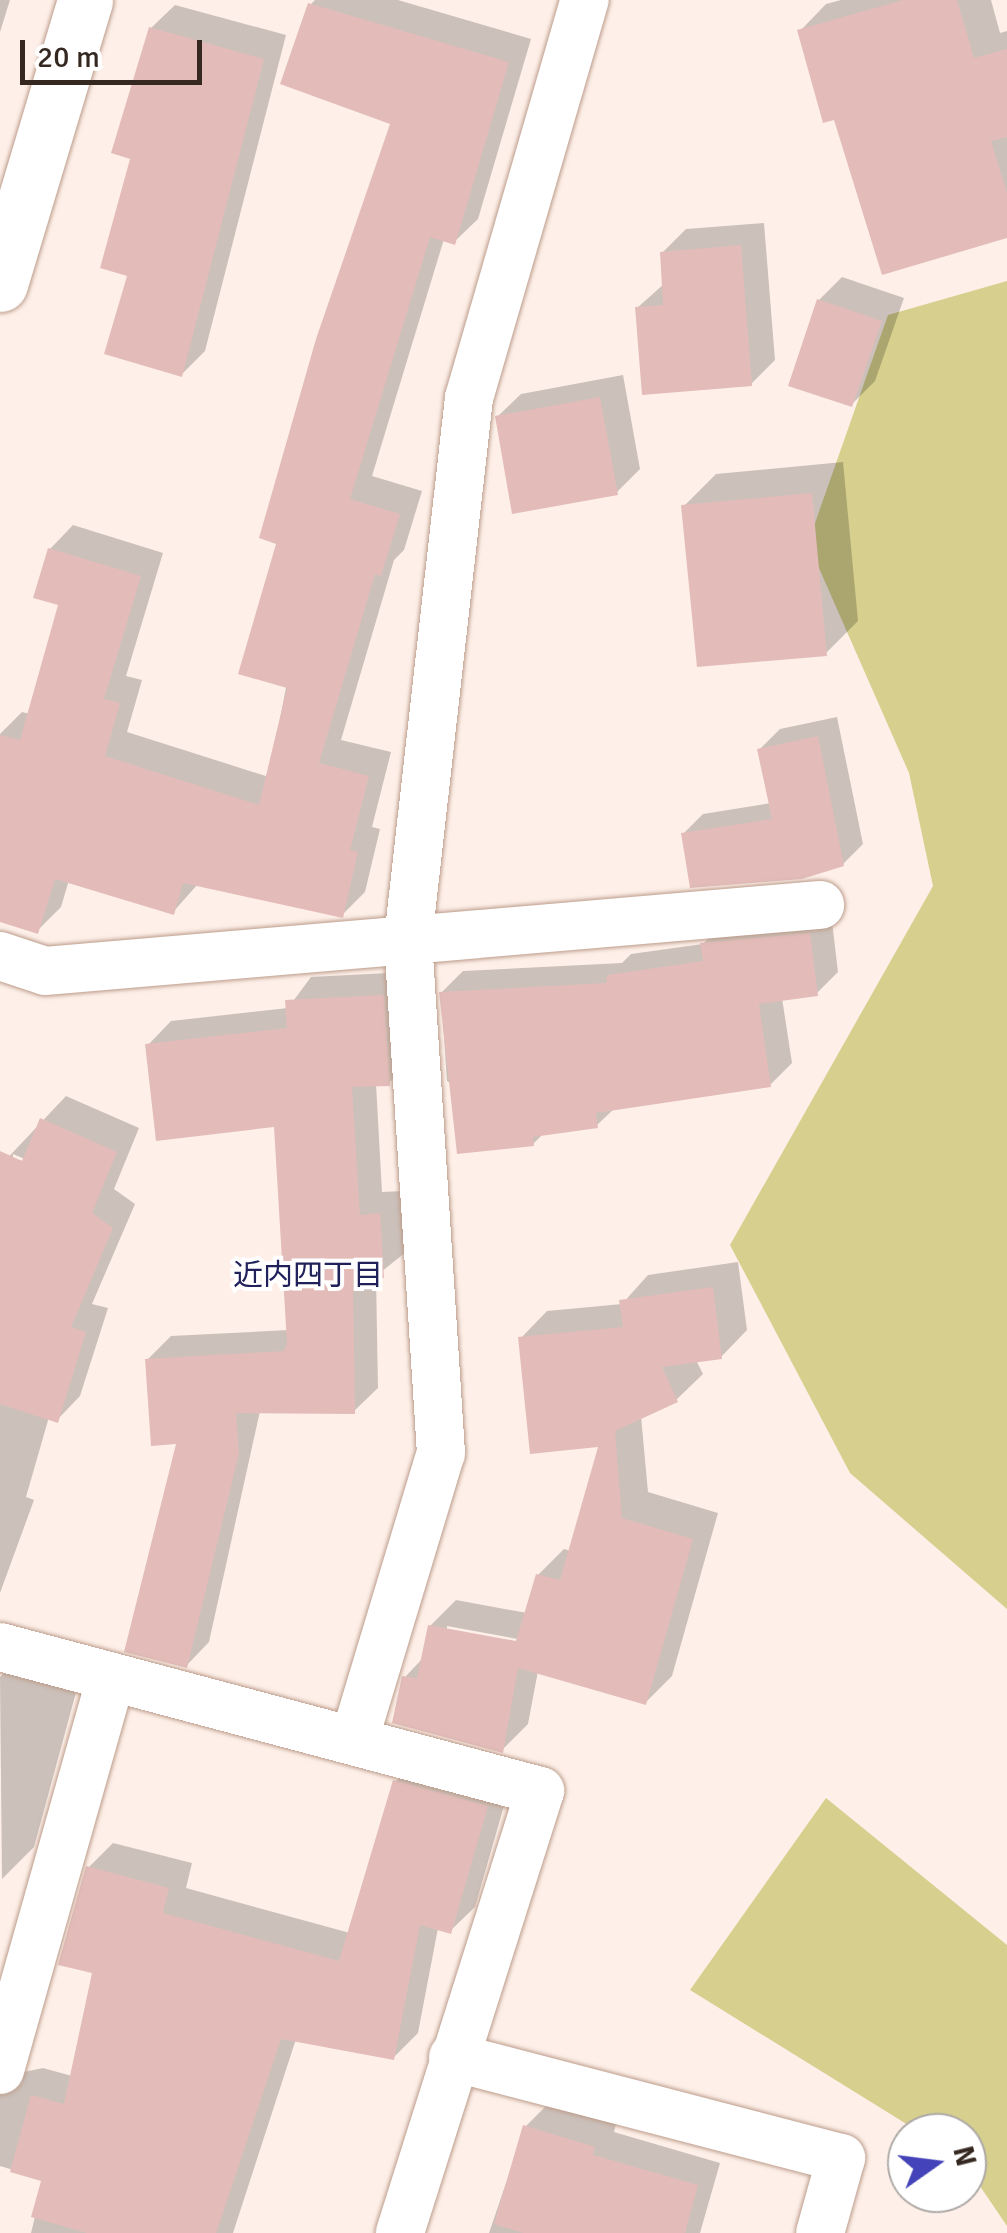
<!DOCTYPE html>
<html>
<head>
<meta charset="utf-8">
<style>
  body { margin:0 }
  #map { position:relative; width:1007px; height:2233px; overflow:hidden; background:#fef0e9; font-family:Signika,"Noto Sans JP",sans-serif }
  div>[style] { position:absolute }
  .green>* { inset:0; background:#d6cf8d }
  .shadow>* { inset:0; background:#0003 }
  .building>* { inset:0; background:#e3bcb9 }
  .roads { filter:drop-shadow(0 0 2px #bc9c8b) drop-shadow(0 0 2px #bc9c8b) }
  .minor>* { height:48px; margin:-24px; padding:0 24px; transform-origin:24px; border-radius:24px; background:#fff }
  .tertiary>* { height:55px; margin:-27.5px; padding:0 27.5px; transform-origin:27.5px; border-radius:27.5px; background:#fff }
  span { translate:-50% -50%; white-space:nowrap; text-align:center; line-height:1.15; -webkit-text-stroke:8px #fff; paint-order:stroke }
  .neighbourhood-label { font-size:30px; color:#20215a }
  .north { position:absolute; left:887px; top:2113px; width:100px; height:100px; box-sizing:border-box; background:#fff; border:2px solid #aea9a6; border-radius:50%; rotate:76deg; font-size:28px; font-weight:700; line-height:40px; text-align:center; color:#352821 }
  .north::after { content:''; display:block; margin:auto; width:35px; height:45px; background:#4443b9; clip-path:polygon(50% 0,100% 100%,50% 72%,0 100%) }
  .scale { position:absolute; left:20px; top:40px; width:182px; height:45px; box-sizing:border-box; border:5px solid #352821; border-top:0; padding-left:12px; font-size:30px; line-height:35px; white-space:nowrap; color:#352821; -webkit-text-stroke:8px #fff; paint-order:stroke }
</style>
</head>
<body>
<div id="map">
  <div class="green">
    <i style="clip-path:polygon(1007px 281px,1007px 1609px,850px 1473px,730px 1245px,933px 886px,909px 773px,808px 543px,888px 315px)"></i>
    <i style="clip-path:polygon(826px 1798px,1007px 1945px,1007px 2226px,967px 2167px,967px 2133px,921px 2133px,690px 1990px)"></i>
  </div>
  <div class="shadow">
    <i style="clip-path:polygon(0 0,10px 0,0 32px)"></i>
    <i style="clip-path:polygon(315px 0,398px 0,531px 39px,478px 219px,454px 242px,444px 239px,372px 476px,422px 491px,404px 550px,394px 560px,341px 740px,391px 752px,372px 827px,380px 829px,365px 892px,342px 915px,198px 884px,173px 912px,69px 880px,61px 907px,37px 931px,0 919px,0 734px,22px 712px,30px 714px,61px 603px,50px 549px,73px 525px,163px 553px,126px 676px,142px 680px,127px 732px,269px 777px,393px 123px,310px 5px)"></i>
    <i style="clip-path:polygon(841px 0,991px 0,1000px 33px,1007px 31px,1007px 235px,836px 116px,800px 31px,826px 4px)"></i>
    <i style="clip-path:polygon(175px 5px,286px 35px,205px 351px,181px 375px,130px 275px,133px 157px,151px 28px)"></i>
    <i style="clip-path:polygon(764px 223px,775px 360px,751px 384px,637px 308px,664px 284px,662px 253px,686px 229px)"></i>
    <i style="clip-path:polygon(842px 277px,904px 298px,875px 381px,852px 404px,819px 300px)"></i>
    <i style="clip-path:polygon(623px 375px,640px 469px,617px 492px,497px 417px,521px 394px)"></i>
    <i style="clip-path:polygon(843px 462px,858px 621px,826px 653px,684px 506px,716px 474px)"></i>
    <i style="clip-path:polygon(837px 717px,863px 844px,843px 864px,683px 834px,703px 814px,771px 803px,760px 749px,780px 729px)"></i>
    <i style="clip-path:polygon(831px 913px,838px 972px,817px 993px,782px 998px,792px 1063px,770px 1085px,615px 1108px,597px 1125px,544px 1133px,533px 1144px,447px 1081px,441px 993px,463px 971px,622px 963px,631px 954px,703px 944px,724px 922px)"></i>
    <i style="clip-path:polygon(407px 972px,412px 1060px,389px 1083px,376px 1084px,382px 1192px,403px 1191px,406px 1252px,376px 1276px,378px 1388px,354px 1411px,260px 1411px,209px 1642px,186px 1666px,179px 1442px,147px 1360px,171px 1336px,288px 1330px,276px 1124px,148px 1045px,171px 1021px,288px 1008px,311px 977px)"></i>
    <i style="clip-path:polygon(evenodd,66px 1096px,139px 1128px,114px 1189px,135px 1204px,92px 1304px,108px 1308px,80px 1396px,57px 1420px,49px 1417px,26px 1497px,34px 1500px,0 1593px,0 1166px,66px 1096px,13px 1154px,34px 1163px,13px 1159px,13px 1154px)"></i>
    <i style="clip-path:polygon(evenodd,738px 1262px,747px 1330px,721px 1357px,696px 1360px,703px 1374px,676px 1400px,641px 1416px,648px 1492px,718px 1513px,672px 1676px,646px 1702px,538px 1671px,528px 1724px,502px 1750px,405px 1677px,424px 1657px,430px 1626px,456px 1600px,527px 1613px,538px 1575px,564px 1549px,571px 1551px,601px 1445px,521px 1338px,547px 1311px,622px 1304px,648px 1275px,738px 1262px,447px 1626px,529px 1641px,528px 1646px,447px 1631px,447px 1626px)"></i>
    <i style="clip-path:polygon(20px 1657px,81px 1674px,34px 1847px,2px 1879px,0 1677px)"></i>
    <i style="clip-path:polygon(420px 1757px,511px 1781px,475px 1907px,450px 1931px,438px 1928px,418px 2033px,393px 2058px,296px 2039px,233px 2233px,31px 2233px,44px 2179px,0 2166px,0 2056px,19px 2073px,43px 2068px,72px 2076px,95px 1972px,88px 1868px,113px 1843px,192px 1863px,186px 1888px,350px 1933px,395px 1782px)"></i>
    <i style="clip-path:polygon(548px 2104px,616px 2124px,614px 2132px,720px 2163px,700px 2233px,489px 2233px,525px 2127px)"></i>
  </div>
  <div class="building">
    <i style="clip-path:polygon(903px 0,957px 0,974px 58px,1007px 49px,1007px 137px,991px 141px,1007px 193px,1007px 238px,882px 275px,834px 120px,823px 123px,797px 30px)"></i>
    <i style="clip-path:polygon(308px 3px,509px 62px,455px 245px,430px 237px,350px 499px,400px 514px,381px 576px,375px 574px,319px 763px,369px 776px,350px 850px,358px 852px,343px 918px,183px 883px,174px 915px,55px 879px,38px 934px,0 922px,0 735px,20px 740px,58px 605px,33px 598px,48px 548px,141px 576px,104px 699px,120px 703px,105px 756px,259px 805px,287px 688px,238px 674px,276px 544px,259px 538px,316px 339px,390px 124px,280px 84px)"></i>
    <i style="clip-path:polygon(149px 27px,264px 59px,182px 377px,104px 354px,127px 276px,100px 268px,130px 159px,111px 153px)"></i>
    <i style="clip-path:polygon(741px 245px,752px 386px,642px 395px,635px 307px,663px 305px,660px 252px)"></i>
    <i style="clip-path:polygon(817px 299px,882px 321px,852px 407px,788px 386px)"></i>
    <i style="clip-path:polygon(600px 397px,618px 495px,512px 514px,495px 416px)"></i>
    <i style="clip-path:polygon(812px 493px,827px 656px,697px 667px,681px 505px)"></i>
    <i style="clip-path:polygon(818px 736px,844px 866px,802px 879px,690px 888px,681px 833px,772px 819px,757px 749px)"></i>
    <i style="clip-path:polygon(810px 933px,818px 996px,759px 1004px,771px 1087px,596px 1113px,598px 1128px,533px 1137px,534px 1146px,457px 1154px,439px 992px,606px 983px,607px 975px,703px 961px,700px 943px)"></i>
    <i style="clip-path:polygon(384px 995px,390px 1086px,352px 1087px,360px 1215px,380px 1213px,384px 1278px,353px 1279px,355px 1414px,236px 1413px,239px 1453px,187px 1668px,124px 1652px,176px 1444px,151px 1446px,145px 1359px,284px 1351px,287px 1343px,274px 1127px,156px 1141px,145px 1044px,287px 1028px,285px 1000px)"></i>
    <i style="clip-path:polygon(40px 1118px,117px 1152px,92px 1213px,113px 1228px,71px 1327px,86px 1332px,58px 1423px,0 1404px,0 1151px,22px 1161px)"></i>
    <i style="clip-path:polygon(713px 1287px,722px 1359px,662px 1367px,678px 1402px,615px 1431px,622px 1518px,693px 1539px,646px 1705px,518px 1668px,503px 1753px,392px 1723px,402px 1676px,417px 1678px,428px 1625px,516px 1641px,536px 1574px,560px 1580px,598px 1447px,530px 1454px,518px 1337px,623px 1327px,619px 1300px)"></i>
    <i style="clip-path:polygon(393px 1780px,488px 1806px,451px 1934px,420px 1925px,394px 2060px,281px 2039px,216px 2233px,87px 2233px,31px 2217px,41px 2181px,10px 2172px,31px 2095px,64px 2104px,92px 1973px,58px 1965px,86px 1866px,169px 1888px,163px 1913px,339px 1961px)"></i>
    <i style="clip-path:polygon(523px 2125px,595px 2147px,593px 2155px,698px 2185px,685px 2233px,523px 2233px,494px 2224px)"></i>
  </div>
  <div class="roads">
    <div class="minor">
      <i style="left:0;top:956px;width:47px;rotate:18.4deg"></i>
      <i style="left:45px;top:971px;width:778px;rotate:-4.87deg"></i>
      <i style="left:0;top:1647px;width:559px;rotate:14.93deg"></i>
      <i style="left:540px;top:1791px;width:464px;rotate:107.6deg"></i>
      <i style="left:355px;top:1737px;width:297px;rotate:-73.2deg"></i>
      <i style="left:441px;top:1453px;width:514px;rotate:-93.68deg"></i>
      <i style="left:408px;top:940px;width:545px;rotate:-83.58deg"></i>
      <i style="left:469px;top:398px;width:415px;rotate:-73.8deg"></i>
      <i style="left:453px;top:2057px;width:401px;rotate:14.6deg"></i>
      <i style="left:841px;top:2158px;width:78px;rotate:105.6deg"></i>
      <i style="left:0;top:2070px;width:404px;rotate:-74.2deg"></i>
    </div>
    <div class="tertiary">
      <i style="left:0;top:284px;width:296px;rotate:-73.3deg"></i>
    </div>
  </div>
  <div class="neighbourhood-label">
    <span style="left:308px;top:1276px">近内四丁目</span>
  </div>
  <div class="north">N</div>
  <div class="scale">20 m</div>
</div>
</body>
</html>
